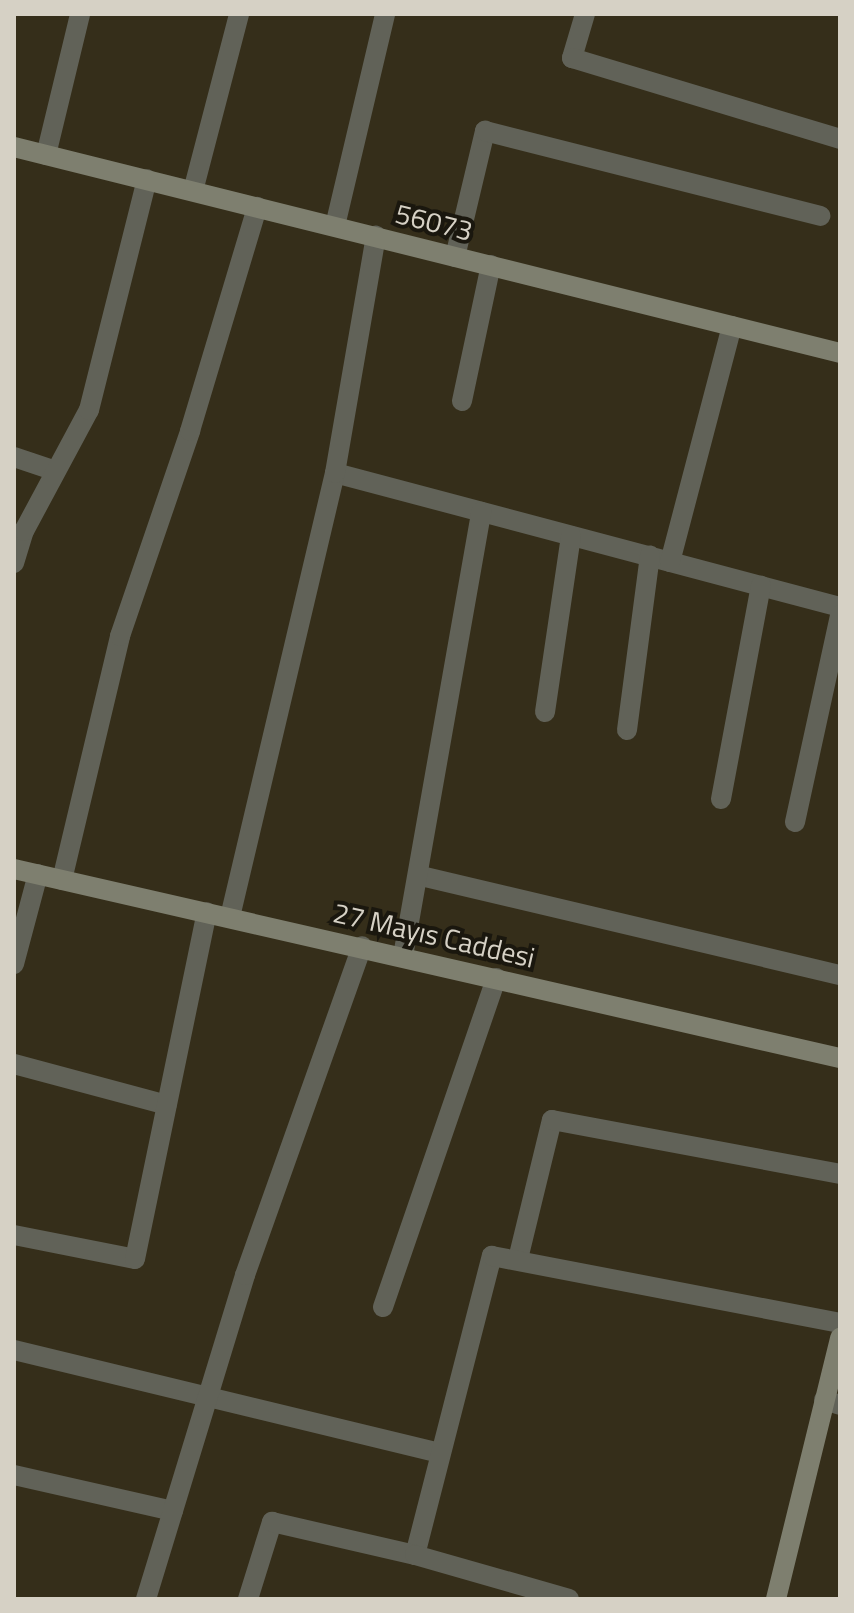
<!DOCTYPE html>
<html>
<head>
<meta charset="utf-8">
<style>
  body { margin:0 }
  #map { position:relative; width:854px; height:1613px; overflow:hidden; background:#352e1a; font-family:"Titillium Web",sans-serif }
  div>[style] { position:absolute }
  .street>* { height:20px; margin:-10px; padding:0 10px; transform-origin:10px; border-radius:10px; background:#616258 }
  .secondary>* { height:20px; margin:-10px; padding:0 10px; transform-origin:10px; border-radius:10px; background:#7e7f6f }
  span { translate:-50% -50%; white-space:nowrap; text-align:center; line-height:1.15; -webkit-text-stroke:8px #1a170e; paint-order:stroke }
  .street-label { font-size:28px; color:#d6d1c5 }
  .frame { position:absolute; inset:0; border:16px solid #d6d1c5; pointer-events:none }
</style>
</head>
<body>
<div id="map">
  <div class="street">
    <i style="left:585px;top:14px;width:46px;rotate:106.5deg"></i>
    <i style="left:572px;top:58px;width:280px;rotate:16.8deg"></i>
    <i style="left:46px;top:155px;width:145px;rotate:-76.4deg"></i>
    <i style="left:193px;top:191px;width:183px;rotate:-75.4deg"></i>
    <i style="left:335px;top:226px;width:218px;rotate:-76.7deg"></i>
    <i style="left:455px;top:257px;width:130px;rotate:-76.6deg"></i>
    <i style="left:485px;top:131px;width:346px;rotate:14.2deg"></i>
    <i style="left:462px;top:401px;width:139px;rotate:-78deg"></i>
    <i style="left:14px;top:457px;width:44px;rotate:18.4deg"></i>
    <i style="left:335px;top:473px;width:522px;rotate:14.86deg"></i>
    <i style="left:670px;top:562px;width:244px;rotate:-75.3deg"></i>
    <i style="left:14px;top:563px;width:34px;rotate:-73deg"></i>
    <i style="left:24px;top:531px;width:137px;rotate:-61.8deg"></i>
    <i style="left:89px;top:410px;width:238px;rotate:-75.9deg"></i>
    <i style="left:545px;top:712px;width:178px;rotate:-81.6deg"></i>
    <i style="left:627px;top:730px;width:176px;rotate:-82.5deg"></i>
    <i style="left:721px;top:799px;width:217px;rotate:-79.4deg"></i>
    <i style="left:795px;top:822px;width:212px;rotate:-77.7deg"></i>
    <i style="left:421px;top:876px;width:431px;rotate:13.3deg"></i>
    <i style="left:62px;top:880px;width:251px;rotate:-76.6deg"></i>
    <i style="left:120px;top:636px;width:217px;rotate:-71.1deg"></i>
    <i style="left:190px;top:431px;width:234px;rotate:-73.3deg"></i>
    <i style="left:230px;top:917px;width:456px;rotate:-76.7deg"></i>
    <i style="left:335px;top:473px;width:241px;rotate:-80.2deg"></i>
    <i style="left:403px;top:956px;width:451px;rotate:-80deg"></i>
    <i style="left:14px;top:964px;width:93px;rotate:-75.1deg"></i>
    <i style="left:14px;top:1064px;width:158px;rotate:15deg"></i>
    <i style="left:14px;top:1235px;width:123px;rotate:11.2deg"></i>
    <i style="left:135px;top:1259px;width:354px;rotate:-78.3deg"></i>
    <i style="left:518px;top:1259px;width:143px;rotate:-76.3deg"></i>
    <i style="left:552px;top:1120px;width:293px;rotate:10.6deg"></i>
    <i style="left:383px;top:1307px;width:348px;rotate:-71deg"></i>
    <i style="left:14px;top:1350px;width:437px;rotate:13.6deg"></i>
    <i style="left:824px;top:1400px;width:17px;rotate:17deg"></i>
    <i style="left:14px;top:1475px;width:163px;rotate:12.8deg"></i>
    <i style="left:415px;top:1555px;width:309px;rotate:-75.6deg"></i>
    <i style="left:492px;top:1256px;width:354px;rotate:10.9deg"></i>
    <i style="left:146px;top:1599px;width:339px;rotate:-73deg"></i>
    <i style="left:245px;top:1275px;width:349px;rotate:-70.4deg"></i>
    <i style="left:248px;top:1599px;width:81px;rotate:-72.7deg"></i>
    <i style="left:272px;top:1522px;width:147px;rotate:13deg"></i>
    <i style="left:415px;top:1555px;width:160px;rotate:15.9deg"></i>
  </div>
  <div class="secondary">
    <i style="left:14px;top:147px;width:851px;rotate:14deg"></i>
    <i style="left:14px;top:869px;width:847px;rotate:12.89deg"></i>
    <i style="left:776px;top:1599px;width:269px;rotate:-76.2deg"></i>
  </div>
  <div class="street-label">
    <span style="left:434px;top:222px;rotate:14deg">56073</span>
    <span style="left:434px;top:935px;rotate:13deg">27 Mayıs Caddesi</span>
  </div>
  <div class="frame"></div>
</div>
</body>
</html>
